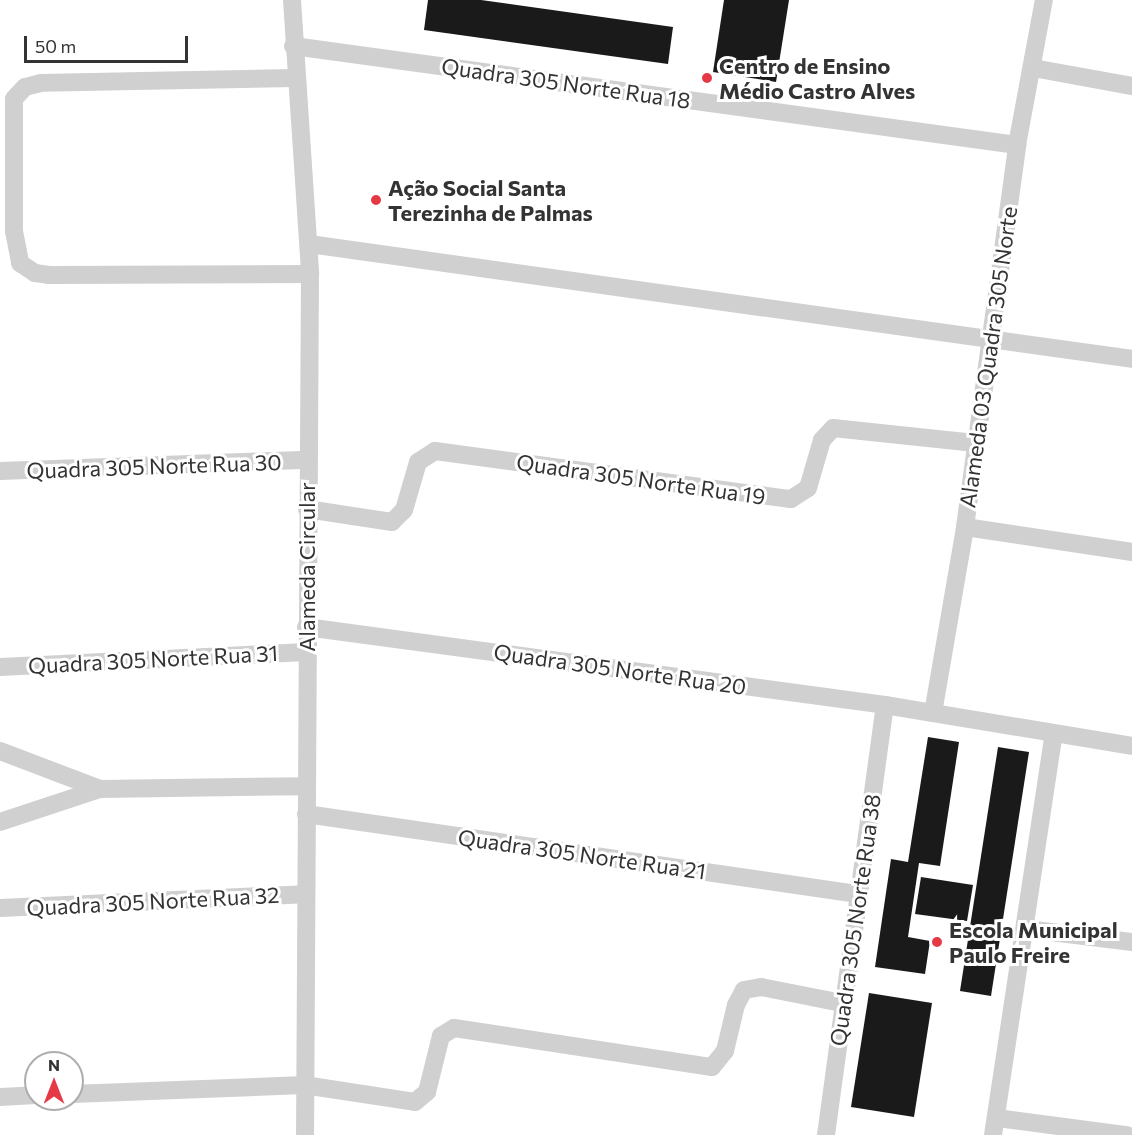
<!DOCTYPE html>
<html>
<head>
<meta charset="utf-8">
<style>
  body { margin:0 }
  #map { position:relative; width:1132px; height:1135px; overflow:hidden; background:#fff; font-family:Commissioner,sans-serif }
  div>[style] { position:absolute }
  .building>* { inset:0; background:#1a1a1a }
  .minor>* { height:18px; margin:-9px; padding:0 9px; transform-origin:9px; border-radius:9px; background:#d0d0d0 }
  .dots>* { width:16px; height:16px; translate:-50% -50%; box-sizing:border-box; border:3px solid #fff; border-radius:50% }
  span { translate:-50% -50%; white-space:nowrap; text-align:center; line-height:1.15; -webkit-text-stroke:6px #fff; paint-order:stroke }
  .poi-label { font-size:22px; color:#333; font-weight:700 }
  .left { translate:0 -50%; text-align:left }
  .street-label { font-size:22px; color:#333 }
  .north { position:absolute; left:24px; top:1051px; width:60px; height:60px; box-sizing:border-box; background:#fff; border:2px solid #adadad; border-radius:50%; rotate:0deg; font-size:16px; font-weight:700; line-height:24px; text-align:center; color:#333 }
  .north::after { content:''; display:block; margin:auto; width:21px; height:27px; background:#e63946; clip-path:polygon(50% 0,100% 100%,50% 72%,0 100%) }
  .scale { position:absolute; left:24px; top:36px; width:164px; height:27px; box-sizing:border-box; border:3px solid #333; border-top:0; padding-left:8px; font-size:18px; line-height:21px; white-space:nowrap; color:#333; -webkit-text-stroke:4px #fff; paint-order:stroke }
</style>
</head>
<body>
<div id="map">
  <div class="building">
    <i style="clip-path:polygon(428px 0,481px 0,673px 27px,668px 64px,424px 30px)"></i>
    <i style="clip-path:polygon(724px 0,789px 0,776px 82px,713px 72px)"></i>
    <i style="clip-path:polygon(928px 737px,959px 742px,940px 866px,919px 863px,908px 937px,930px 941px,925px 974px,875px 967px,891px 859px,908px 862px)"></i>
    <i style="clip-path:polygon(998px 747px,1029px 752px,991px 996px,960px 991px)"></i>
    <i style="clip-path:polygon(921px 877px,973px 885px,967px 921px,915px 914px)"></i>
    <i style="clip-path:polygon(869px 993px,932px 1003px,914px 1117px,851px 1107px)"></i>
  </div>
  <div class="minor">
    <i style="left:292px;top:0;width:275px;rotate:86.2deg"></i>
    <i style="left:310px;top:274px;width:861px;rotate:90.33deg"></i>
    <i style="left:293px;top:46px;width:731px;rotate:7.79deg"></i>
    <i style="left:1033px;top:68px;width:101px;rotate:10.3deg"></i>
    <i style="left:295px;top:78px;width:254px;rotate:178.9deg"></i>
    <i style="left:41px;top:83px;width:16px;rotate:166deg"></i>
    <i style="left:25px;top:87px;width:16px;rotate:133deg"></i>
    <i style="left:14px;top:99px;width:132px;rotate:90deg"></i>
    <i style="left:14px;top:231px;width:33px;rotate:79deg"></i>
    <i style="left:20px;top:263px;width:18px;rotate:34deg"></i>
    <i style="left:35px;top:273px;width:14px;rotate:8deg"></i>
    <i style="left:49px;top:275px;width:261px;rotate:-0.2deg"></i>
    <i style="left:309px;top:244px;width:831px;rotate:7.95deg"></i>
    <i style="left:0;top:471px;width:307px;rotate:-2.1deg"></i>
    <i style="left:307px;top:509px;width:86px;rotate:8.7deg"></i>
    <i style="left:392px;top:522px;width:17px;rotate:-45deg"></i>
    <i style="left:404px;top:510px;width:50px;rotate:-73.7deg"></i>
    <i style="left:418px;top:462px;width:20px;rotate:-33deg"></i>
    <i style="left:435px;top:451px;width:359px;rotate:7.7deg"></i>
    <i style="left:791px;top:499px;width:20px;rotate:-33deg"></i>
    <i style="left:808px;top:488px;width:50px;rotate:-73.7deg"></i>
    <i style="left:822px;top:440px;width:16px;rotate:-47deg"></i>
    <i style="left:833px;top:428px;width:143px;rotate:6deg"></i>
    <i style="left:965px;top:527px;width:169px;rotate:8.5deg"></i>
    <i style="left:306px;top:627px;width:584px;rotate:7.67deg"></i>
    <i style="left:885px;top:705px;width:250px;rotate:9.4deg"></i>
    <i style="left:0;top:667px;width:307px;rotate:-2.8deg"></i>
    <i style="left:933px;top:713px;width:189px;rotate:-80.2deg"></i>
    <i style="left:965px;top:527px;width:386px;rotate:-82.2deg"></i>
    <i style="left:1017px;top:145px;width:147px;rotate:-79.5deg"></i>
    <i style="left:0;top:751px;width:107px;rotate:20.8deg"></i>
    <i style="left:306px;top:814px;width:558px;rotate:8.25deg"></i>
    <i style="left:0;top:822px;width:105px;rotate:-18.3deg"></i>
    <i style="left:100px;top:789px;width:205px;rotate:-0.8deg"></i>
    <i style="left:0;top:908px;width:305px;rotate:-2.6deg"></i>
    <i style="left:1027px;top:929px;width:106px;rotate:7.1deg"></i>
    <i style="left:72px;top:1094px;width:232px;rotate:-2.2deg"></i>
    <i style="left:304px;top:1085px;width:112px;rotate:8.7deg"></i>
    <i style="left:415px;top:1102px;width:16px;rotate:-40deg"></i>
    <i style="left:427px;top:1092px;width:58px;rotate:-76deg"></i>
    <i style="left:441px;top:1036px;width:15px;rotate:-32deg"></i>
    <i style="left:454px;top:1028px;width:261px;rotate:8.6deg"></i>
    <i style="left:712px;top:1067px;width:21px;rotate:-51deg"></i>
    <i style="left:725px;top:1051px;width:47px;rotate:-76.6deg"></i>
    <i style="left:736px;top:1005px;width:17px;rotate:-62deg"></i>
    <i style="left:744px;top:990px;width:17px;rotate:-10deg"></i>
    <i style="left:761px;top:987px;width:83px;rotate:11.2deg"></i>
    <i style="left:0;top:1097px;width:36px;rotate:-3deg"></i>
    <i style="left:997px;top:1118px;width:131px;rotate:7.5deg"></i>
    <i style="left:826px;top:1135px;width:434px;rotate:-82.2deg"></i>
    <i style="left:993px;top:1135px;width:406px;rotate:-81.4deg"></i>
  </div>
  <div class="dots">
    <i style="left:707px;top:78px;background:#e63946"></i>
    <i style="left:376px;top:200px;background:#e63946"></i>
    <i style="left:937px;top:942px;background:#e63946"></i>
  </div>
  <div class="poi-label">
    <span class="left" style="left:719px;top:78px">Centro de Ensino<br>Médio Castro Alves</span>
    <span class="left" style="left:388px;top:200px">Ação Social Santa<br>Terezinha de Palmas</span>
    <span class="left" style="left:949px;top:942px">Escola Municipal<br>Paulo Freire</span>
  </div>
  <div class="street-label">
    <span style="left:566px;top:83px;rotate:8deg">Quadra 305 Norte Rua 18</span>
    <span style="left:988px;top:357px;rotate:-82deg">Alameda 03 Quadra 305 Norte</span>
    <span style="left:154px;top:466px;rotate:-2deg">Quadra 305 Norte Rua 30</span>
    <span style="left:641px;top:479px;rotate:8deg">Quadra 305 Norte Rua 19</span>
    <span style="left:307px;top:567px;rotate:-90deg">Alameda Circular</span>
    <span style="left:153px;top:659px;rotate:-3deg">Quadra 305 Norte Rua 31</span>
    <span style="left:620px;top:669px;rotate:8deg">Quadra 305 Norte Rua 20</span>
    <span style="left:582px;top:854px;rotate:8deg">Quadra 305 Norte Rua 21</span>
    <span style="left:153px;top:901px;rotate:-3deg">Quadra 305 Norte Rua 32</span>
    <span style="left:855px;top:920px;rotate:-82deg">Quadra 305 Norte Rua 38</span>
  </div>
  <div class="north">N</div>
  <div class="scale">50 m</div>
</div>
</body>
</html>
